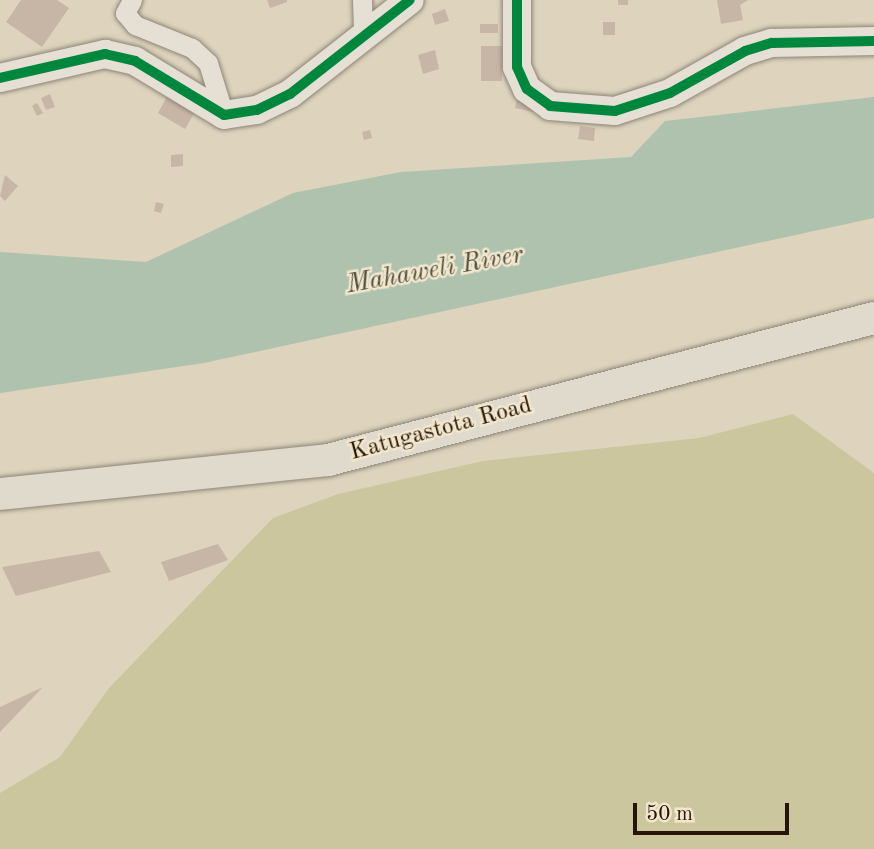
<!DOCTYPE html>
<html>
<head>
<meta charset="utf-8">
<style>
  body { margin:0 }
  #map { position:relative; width:874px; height:849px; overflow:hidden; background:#ded3bd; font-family:"Old Standard TT",serif }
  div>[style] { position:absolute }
  .green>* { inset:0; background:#ccc69f }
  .water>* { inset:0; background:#aec2ae }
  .building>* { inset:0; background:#c7b6a6 }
  .roads { filter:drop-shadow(0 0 2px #8d8577) drop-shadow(0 0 2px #8d8577) }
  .street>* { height:19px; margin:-9.5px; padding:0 9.5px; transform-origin:9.5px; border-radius:9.5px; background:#e5dfd4 }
  .secondary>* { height:28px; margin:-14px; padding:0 14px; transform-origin:14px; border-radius:14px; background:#e5dfd4 }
  .primary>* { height:32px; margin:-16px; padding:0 16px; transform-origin:16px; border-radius:16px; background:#e0dacd }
  .cycleway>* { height:10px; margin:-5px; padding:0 5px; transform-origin:5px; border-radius:5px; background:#00873e }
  span { translate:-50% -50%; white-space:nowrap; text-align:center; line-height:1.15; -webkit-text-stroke:5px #f2e6cc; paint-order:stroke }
  .street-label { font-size:24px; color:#261508 }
  .water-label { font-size:26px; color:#4e4f40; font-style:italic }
  .scale { position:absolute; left:633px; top:803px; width:156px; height:32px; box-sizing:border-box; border:4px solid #261508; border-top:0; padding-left:9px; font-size:21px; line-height:24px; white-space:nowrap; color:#261508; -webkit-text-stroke:5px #f2e6cc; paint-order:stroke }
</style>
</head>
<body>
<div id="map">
  <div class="green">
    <i style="clip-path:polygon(793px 414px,874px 473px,874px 849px,0 849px,0 793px,60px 757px,109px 688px,273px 518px,338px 494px,483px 461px,699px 438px)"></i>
  </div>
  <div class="water">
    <i style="clip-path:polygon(874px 97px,874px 218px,204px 363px,0 393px,0 252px,146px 262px,293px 193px,401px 172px,631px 157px,665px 121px)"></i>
  </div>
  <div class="building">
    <i style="clip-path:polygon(21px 0,57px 0,69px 8px,42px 47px,6px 22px)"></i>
    <i style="clip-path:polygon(267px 0,287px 0,287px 2px,270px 8px)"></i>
    <i style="clip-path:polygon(618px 0,628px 0,628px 5px,618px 5px)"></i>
    <i style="clip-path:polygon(717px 0,748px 0,740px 5px,743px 20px,721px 24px)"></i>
    <i style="clip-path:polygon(445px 9px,449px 21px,435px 25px,432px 14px)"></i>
    <i style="clip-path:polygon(603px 22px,615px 22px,615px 35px,603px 35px)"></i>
    <i style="clip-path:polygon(480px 24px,498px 24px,498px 33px,480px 33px)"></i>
    <i style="clip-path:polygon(481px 46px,502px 46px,502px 81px,481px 81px)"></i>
    <i style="clip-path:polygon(435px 50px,439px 69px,423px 74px,418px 55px)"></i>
    <i style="clip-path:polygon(169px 93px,196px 110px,185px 129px,158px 113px)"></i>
    <i style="clip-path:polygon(50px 94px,55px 107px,46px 110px,41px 98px)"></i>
    <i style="clip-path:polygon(518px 96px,536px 100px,533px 112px,515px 108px)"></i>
    <i style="clip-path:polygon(37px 103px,43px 113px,37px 116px,32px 106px)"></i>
    <i style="clip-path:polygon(580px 126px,595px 128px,594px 141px,578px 139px)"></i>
    <i style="clip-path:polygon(370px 130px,372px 138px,364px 140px,362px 132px)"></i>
    <i style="clip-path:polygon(183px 154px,183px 166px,171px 167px,171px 155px)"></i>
    <i style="clip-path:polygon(5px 175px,18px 186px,5px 201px,0 196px)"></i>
    <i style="clip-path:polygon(156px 202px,164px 204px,161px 213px,154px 211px)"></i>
    <i style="clip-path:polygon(218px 544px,228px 560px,169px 581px,161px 562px)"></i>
    <i style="clip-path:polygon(99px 551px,111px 572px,16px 596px,2px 567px)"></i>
    <i style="clip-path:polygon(43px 687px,0 732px,0 707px)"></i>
  </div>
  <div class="roads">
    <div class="street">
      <i style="left:132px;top:0;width:15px;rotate:118deg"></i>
      <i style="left:125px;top:13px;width:16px;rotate:50deg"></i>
      <i style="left:135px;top:25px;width:61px;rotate:22deg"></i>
      <i style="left:192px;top:48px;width:22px;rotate:43deg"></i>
      <i style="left:208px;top:63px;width:54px;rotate:72.9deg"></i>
      <i style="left:362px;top:0;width:35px;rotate:88deg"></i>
    </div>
    <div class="secondary">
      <i style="left:517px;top:0;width:67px;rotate:90deg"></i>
      <i style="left:517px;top:67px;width:24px;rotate:66deg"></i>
      <i style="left:527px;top:89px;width:29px;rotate:36deg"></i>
      <i style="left:550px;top:106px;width:65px;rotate:4.4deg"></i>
      <i style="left:615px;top:111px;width:58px;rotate:-18.1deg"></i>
      <i style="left:670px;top:93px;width:86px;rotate:-29.2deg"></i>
      <i style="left:745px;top:51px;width:28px;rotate:-17deg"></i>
      <i style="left:772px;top:43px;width:102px;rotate:-1.1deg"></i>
      <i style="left:0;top:78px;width:108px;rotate:-12.9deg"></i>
      <i style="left:105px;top:54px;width:31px;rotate:13deg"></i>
      <i style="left:135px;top:61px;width:104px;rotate:31.2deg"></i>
      <i style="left:224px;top:115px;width:33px;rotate:-9deg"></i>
      <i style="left:257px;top:110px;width:37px;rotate:-26deg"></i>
      <i style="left:290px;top:94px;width:152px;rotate:-38.1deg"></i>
    </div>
    <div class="primary">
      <i style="left:0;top:494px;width:330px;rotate:-5.9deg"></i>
      <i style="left:328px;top:460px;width:564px;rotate:-14.58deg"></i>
    </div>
  </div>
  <div class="cycleway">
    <i style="left:517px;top:0;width:67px;rotate:90deg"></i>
    <i style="left:517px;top:67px;width:24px;rotate:66deg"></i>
    <i style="left:527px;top:89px;width:29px;rotate:36deg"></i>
    <i style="left:550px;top:106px;width:65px;rotate:4.4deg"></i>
    <i style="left:615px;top:111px;width:58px;rotate:-18.1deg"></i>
    <i style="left:670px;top:93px;width:86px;rotate:-29.2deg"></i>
    <i style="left:745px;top:51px;width:28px;rotate:-17deg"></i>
    <i style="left:772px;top:43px;width:102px;rotate:-1.1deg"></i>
    <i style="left:0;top:78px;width:108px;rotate:-12.9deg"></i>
    <i style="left:105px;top:54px;width:31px;rotate:13deg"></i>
    <i style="left:135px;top:61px;width:104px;rotate:31.2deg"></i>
    <i style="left:224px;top:115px;width:33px;rotate:-9deg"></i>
    <i style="left:257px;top:110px;width:37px;rotate:-26deg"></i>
    <i style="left:290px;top:94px;width:152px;rotate:-38.1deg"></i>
  </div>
  <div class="street-label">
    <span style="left:441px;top:430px;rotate:-15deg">Katugastota Road</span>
  </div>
  <div class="water-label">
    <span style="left:435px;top:271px;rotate:-10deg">Mahaweli River</span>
  </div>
  <div class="scale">50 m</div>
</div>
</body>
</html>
